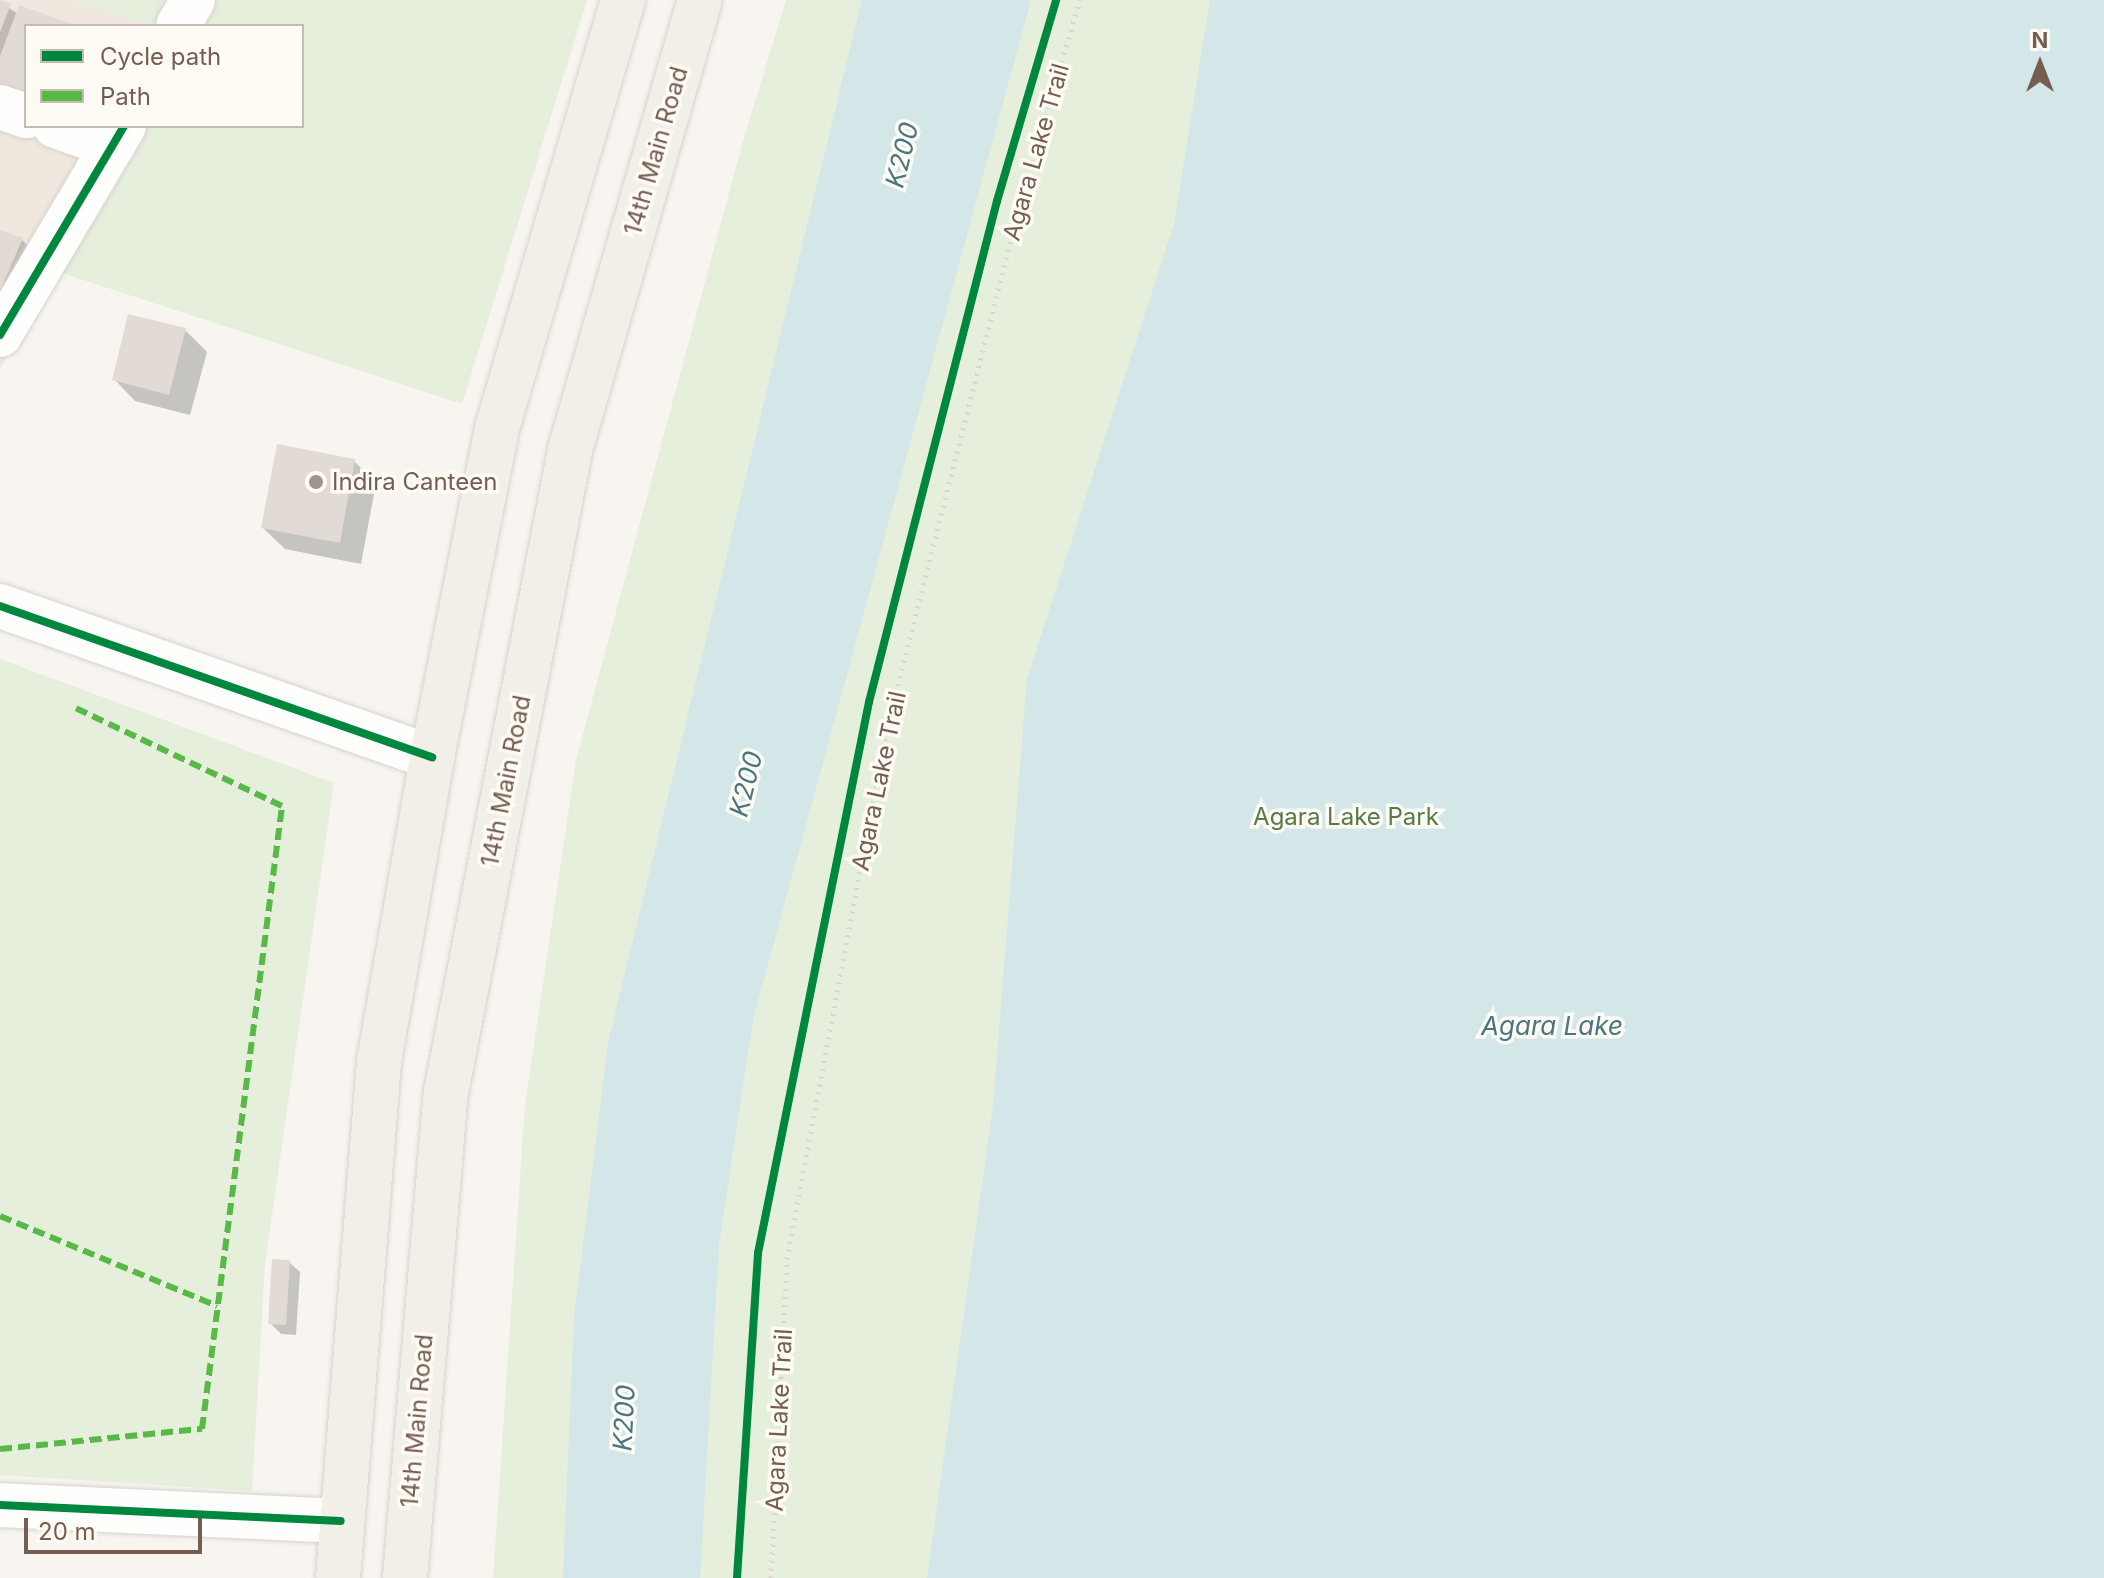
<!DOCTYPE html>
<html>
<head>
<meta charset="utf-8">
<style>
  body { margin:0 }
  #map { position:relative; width:2104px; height:1578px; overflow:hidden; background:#f8f5f0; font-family:Inter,sans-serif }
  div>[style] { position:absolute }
  .residential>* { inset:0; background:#f0e8df }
  .green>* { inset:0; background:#e6eedc }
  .water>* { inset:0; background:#d3e6e8 }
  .shadow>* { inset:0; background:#0003 }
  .building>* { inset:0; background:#e2dbd5 }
  .path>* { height:5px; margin-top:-2.5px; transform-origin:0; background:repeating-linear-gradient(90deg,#dad5d1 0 2px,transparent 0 8px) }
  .roads { filter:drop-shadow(0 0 2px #d8d2ce) drop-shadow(0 0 2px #d8d2ce) }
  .minor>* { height:44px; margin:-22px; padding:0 22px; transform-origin:22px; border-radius:22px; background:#fefefd }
  .major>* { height:44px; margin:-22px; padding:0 22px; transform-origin:22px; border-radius:22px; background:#f2eee8 }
  .quiet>* { height:6px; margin-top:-3px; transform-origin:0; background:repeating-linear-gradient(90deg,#58b947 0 12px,transparent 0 18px) }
  .cycleway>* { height:8px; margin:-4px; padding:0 4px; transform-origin:4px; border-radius:4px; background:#00873e }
  .dots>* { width:22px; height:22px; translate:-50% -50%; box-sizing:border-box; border:4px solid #fefaf4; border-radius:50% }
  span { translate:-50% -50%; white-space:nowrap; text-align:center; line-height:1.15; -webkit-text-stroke:7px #fefaf4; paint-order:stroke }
  .street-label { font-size:24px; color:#755e51 }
  .poi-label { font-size:24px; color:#755e51 }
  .left { translate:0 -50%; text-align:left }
  .park-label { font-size:24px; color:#58794b }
  .water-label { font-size:26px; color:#49767f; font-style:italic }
  .legend { position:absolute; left:24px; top:24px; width:280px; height:104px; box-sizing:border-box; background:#fefaf4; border:2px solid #c7bcb3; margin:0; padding:10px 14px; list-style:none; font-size:24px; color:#755e51 }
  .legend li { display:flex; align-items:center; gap:16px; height:40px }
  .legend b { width:40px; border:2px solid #c7bcb3 }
  .north { position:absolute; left:2000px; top:24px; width:80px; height:80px; -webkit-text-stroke:6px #fefaf4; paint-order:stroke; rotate:0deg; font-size:22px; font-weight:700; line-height:32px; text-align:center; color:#755e51 }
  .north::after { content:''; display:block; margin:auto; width:28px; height:36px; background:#755e51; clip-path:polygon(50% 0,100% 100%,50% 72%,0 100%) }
  .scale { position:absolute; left:24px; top:1518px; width:178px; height:36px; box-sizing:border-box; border:4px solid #755e51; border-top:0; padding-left:10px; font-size:24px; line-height:28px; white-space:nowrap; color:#755e51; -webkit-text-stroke:6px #fefaf4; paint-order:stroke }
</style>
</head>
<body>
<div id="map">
  <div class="residential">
    <i style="clip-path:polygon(0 0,212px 0,197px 26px,26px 26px,26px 126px,139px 126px,0 369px)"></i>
  </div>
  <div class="green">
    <i style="clip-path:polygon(67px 0,165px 0,155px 26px)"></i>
    <i style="clip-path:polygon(212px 0,587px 0,462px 404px,56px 271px,139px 126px,302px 126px,302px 26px,197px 26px)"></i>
    <i style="clip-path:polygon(786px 0,2104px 0,2104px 1578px,493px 1578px,525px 1105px,576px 760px,743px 141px)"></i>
    <i style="clip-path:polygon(0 659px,334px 783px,265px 1264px,252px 1491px,0 1475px)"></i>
  </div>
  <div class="water">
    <i style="clip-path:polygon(862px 0,1031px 0,753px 1019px,719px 1245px,700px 1578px,563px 1578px,574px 1319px,608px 1043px)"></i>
    <i style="clip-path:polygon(1210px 0,2104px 0,2104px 1578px,927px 1578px,993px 1106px,1027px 679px,1174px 224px)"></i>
  </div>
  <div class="shadow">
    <i style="clip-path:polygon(0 2px,18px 14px,73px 26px,26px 26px,0 99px)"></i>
    <i style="clip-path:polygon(0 232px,22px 240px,44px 262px,0 329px)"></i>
    <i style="clip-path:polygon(185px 330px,207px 352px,190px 415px,135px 401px,114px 379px)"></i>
    <i style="clip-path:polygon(354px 461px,376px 483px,361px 564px,285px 549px,263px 528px)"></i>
    <i style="clip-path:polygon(289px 1262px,300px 1272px,296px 1335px,281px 1334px,270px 1323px)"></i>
  </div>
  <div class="building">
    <i style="clip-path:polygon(0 0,11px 4px,0 32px)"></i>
    <i style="clip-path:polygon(19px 5px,78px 26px,26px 26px,26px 98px,0 89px,0 56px)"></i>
    <i style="clip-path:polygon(0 230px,23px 238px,0 291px)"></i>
    <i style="clip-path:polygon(128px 314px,186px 328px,169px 395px,112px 380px)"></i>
    <i style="clip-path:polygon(277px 444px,355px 459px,340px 543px,261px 528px)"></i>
    <i style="clip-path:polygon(272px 1259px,290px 1260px,286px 1325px,268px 1324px)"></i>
  </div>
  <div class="path">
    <i style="left:771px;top:1578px;width:319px;rotate:-87.1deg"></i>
    <i style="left:787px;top:1259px;width:536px;rotate:-79.36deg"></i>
    <i style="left:886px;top:732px;width:549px;rotate:-75.76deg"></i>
    <i style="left:1021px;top:200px;width:209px;rotate:-73.6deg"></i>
  </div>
  <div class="roads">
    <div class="minor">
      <i style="left:178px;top:26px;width:30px;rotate:-60deg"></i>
      <i style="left:0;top:107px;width:28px;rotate:19deg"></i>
      <i style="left:55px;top:126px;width:61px;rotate:19deg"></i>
      <i style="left:0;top:335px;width:243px;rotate:-59.3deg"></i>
      <i style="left:0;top:606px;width:458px;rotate:19.3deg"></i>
      <i style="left:0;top:1505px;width:341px;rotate:2.7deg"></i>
    </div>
    <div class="major">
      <i style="left:338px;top:1578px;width:518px;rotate:-85.46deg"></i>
      <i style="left:379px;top:1062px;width:310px;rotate:-80.1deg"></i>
      <i style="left:432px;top:757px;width:338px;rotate:-78.8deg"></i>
      <i style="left:498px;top:425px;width:443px;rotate:-73.6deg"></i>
      <i style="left:405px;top:1578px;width:487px;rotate:-85.2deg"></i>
      <i style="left:446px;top:1093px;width:655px;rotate:-79.08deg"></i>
      <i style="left:570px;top:450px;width:468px;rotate:-73.9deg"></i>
    </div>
  </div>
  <div class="quiet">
    <i style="left:0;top:1216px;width:235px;rotate:22.5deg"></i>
    <i style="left:0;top:1449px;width:203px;rotate:-5.7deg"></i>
    <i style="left:202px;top:1429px;width:628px;rotate:-82.68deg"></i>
    <i style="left:282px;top:806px;width:228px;rotate:-154.6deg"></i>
  </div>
  <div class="cycleway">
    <i style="left:0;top:335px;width:243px;rotate:-59.3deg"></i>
    <i style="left:0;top:606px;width:458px;rotate:19.3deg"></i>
    <i style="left:0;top:1505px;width:341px;rotate:2.7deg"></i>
    <i style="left:737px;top:1578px;width:326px;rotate:-86.3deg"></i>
    <i style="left:758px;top:1253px;width:562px;rotate:-78.61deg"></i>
    <i style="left:869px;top:702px;width:517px;rotate:-75.67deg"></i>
    <i style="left:997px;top:201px;width:209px;rotate:-73.6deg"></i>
  </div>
  <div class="dots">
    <i style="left:316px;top:482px;background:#a39389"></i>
  </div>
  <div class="street-label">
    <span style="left:656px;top:151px;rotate:-74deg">14th Main Road</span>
    <span style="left:1036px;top:152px;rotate:-74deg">Agara Lake Trail</span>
    <span style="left:506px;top:781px;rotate:-79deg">14th Main Road</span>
    <span style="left:879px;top:781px;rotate:-78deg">Agara Lake Trail</span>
    <span style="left:779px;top:1420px;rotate:-87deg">Agara Lake Trail</span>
    <span style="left:417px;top:1421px;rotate:-85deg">14th Main Road</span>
  </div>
  <div class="poi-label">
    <span class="left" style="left:332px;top:482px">Indira Canteen</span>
  </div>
  <div class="park-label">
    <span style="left:1346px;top:817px">Agara Lake Park</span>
  </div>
  <div class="water-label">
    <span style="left:902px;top:155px;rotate:-76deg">K200</span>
    <span style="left:746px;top:784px;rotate:-76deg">K200</span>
    <span style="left:1552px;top:1026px">Agara Lake</span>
    <span style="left:624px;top:1418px;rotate:-87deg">K200</span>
  </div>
  <ul class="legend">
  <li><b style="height:10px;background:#00873e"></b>Cycle path</li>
  <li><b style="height:10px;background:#58b947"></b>Path</li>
  </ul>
  <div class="north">N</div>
  <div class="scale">20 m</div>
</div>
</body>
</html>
